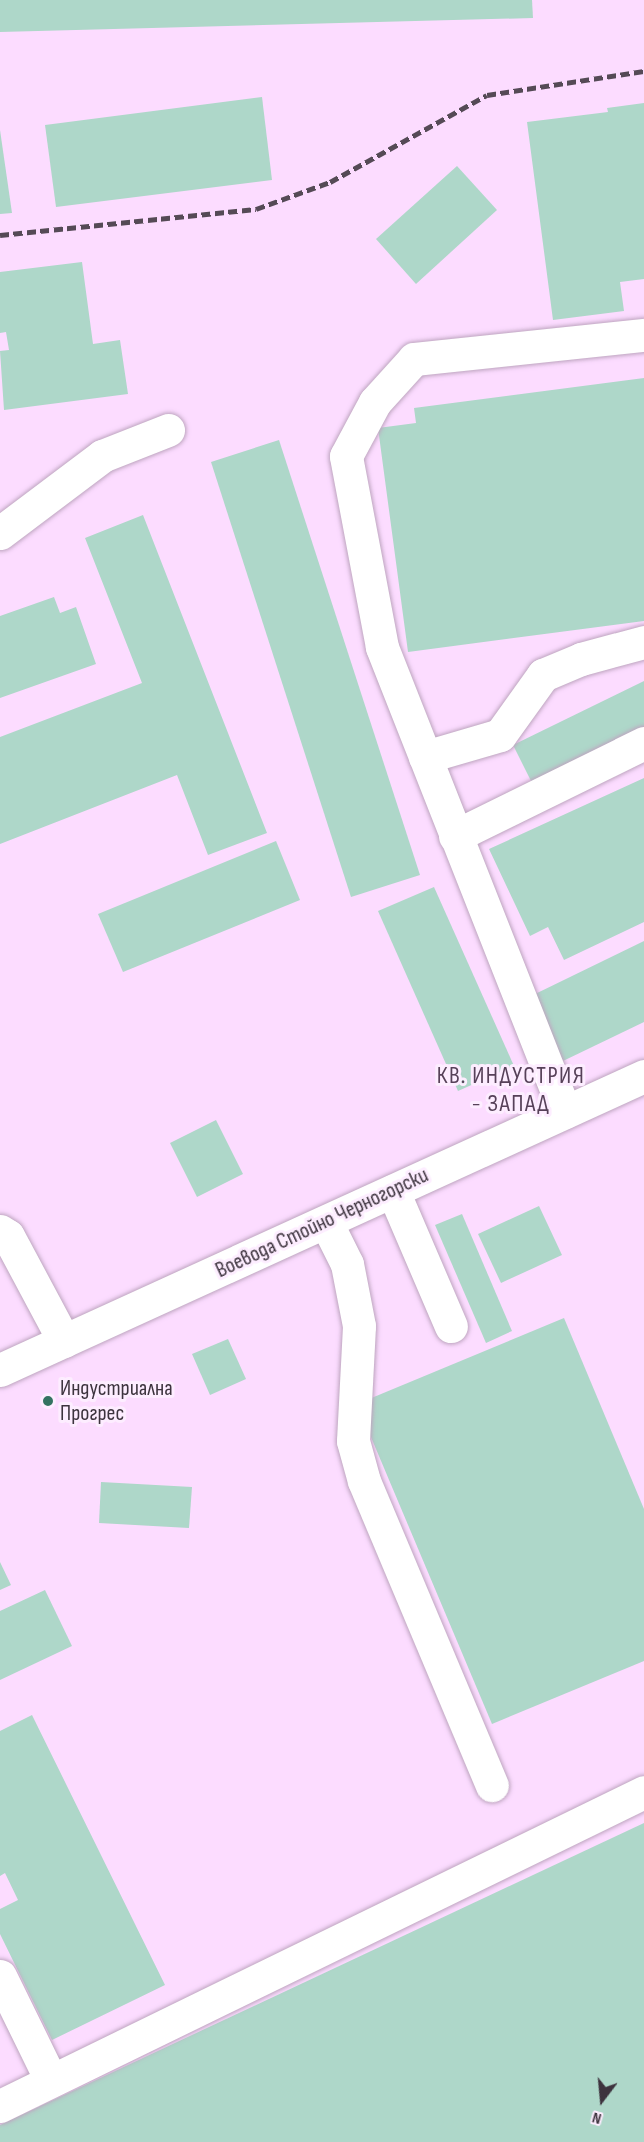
<!DOCTYPE html>
<html>
<head>
<meta charset="utf-8">
<style>
  body { margin:0 }
  #map { position:relative; width:644px; height:2142px; overflow:hidden; background:#fdedff; font-family:"Sofia Sans Condensed",sans-serif }
  div>[style] { position:absolute }
  .built>* { inset:0; background:#fcdcff }
  .building>* { inset:0; background:#aed7c9 }
  .roads { filter:drop-shadow(0 0 2px #bea5c0) drop-shadow(0 0 2px #bea5c0) }
  .minor>* { height:33px; margin:-16.5px; padding:0 16.5px; transform-origin:16.5px; border-radius:16.5px; background:#fff }
  .rail>* { height:4.5px; margin-top:-2.25px; transform-origin:0; background:repeating-linear-gradient(90deg,#554a56 0 9px,transparent 0 13.5px) }
  .dots>* { width:16px; height:16px; translate:-50% -50%; box-sizing:border-box; border:3px solid #fdedff; border-radius:50% }
  span { translate:-50% -50%; white-space:nowrap; text-align:center; line-height:1.15; -webkit-text-stroke:6px #fdedff; paint-order:stroke }
  .street-label { font-size:22px; color:#3d333e }
  .poi-label { font-size:22px; color:#3d333e }
  .left { translate:0 -50%; text-align:left }
  .neighbourhood-label { font-size:24px; color:#574159; letter-spacing:1.5px }
  .north { position:absolute; left:572px; top:2070px; width:60px; height:60px; -webkit-text-stroke:4px #fdedff; paint-order:stroke; rotate:196deg; font-size:16px; font-weight:700; line-height:24px; text-align:center; color:#3d333e }
  .north::after { content:''; display:block; margin:auto; width:21px; height:27px; background:#3d333e; clip-path:polygon(50% 0,100% 100%,50% 72%,0 100%) }
</style>
</head>
<body>
<div id="map">
  <div class="built">
    <i style="clip-path:polygon(0 0,644px 0,644px 2142px,0 2142px)"></i>
  </div>
  <div class="building">
    <i style="clip-path:polygon(0 0,532px 0,533px 18px,0 32px)"></i>
    <i style="clip-path:polygon(262px 97px,272px 180px,56px 207px,45px 125px)"></i>
    <i style="clip-path:polygon(644px 103px,644px 279px,620px 282px,624px 311px,553px 320px,527px 122px,608px 112px,607px 108px)"></i>
    <i style="clip-path:polygon(0 130px,12px 213px,0 214px)"></i>
    <i style="clip-path:polygon(457px 166px,497px 210px,416px 284px,376px 239px)"></i>
    <i style="clip-path:polygon(82px 262px,93px 344px,120px 340px,128px 394px,4px 410px,0 351px,9px 350px,6px 332px,0 333px,0 272px)"></i>
    <i style="clip-path:polygon(644px 378px,644px 621px,408px 652px,378px 428px,416px 423px,414px 408px)"></i>
    <i style="clip-path:polygon(279px 440px,420px 875px,351px 897px,211px 462px)"></i>
    <i style="clip-path:polygon(143px 515px,267px 833px,208px 855px,177px 775px,0 844px,0 737px,142px 683px,85px 538px)"></i>
    <i style="clip-path:polygon(54px 597px,60px 613px,76px 607px,96px 664px,0 698px,0 616px)"></i>
    <i style="clip-path:polygon(644px 681px,644px 730px,533px 785px,513px 745px)"></i>
    <i style="clip-path:polygon(644px 778px,644px 922px,564px 960px,548px 927px,530px 936px,489px 849px)"></i>
    <i style="clip-path:polygon(276px 841px,300px 900px,123px 972px,98px 914px)"></i>
    <i style="clip-path:polygon(434px 887px,514px 1066px,458px 1091px,378px 911px)"></i>
    <i style="clip-path:polygon(644px 941px,644px 1022px,563px 1061px,531px 996px)"></i>
    <i style="clip-path:polygon(216px 1120px,243px 1174px,197px 1197px,170px 1143px)"></i>
    <i style="clip-path:polygon(539px 1206px,562px 1255px,501px 1283px,478px 1234px)"></i>
    <i style="clip-path:polygon(462px 1214px,512px 1331px,486px 1343px,435px 1225px)"></i>
    <i style="clip-path:polygon(564px 1318px,644px 1509px,644px 1661px,492px 1724px,357px 1404px)"></i>
    <i style="clip-path:polygon(228px 1339px,246px 1379px,210px 1395px,192px 1354px)"></i>
    <i style="clip-path:polygon(101px 1482px,192px 1487px,189px 1528px,99px 1523px)"></i>
    <i style="clip-path:polygon(0 1562px,11px 1585px,0 1590px)"></i>
    <i style="clip-path:polygon(45px 1590px,72px 1646px,0 1680px,0 1611px)"></i>
    <i style="clip-path:polygon(32px 1715px,165px 1985px,52px 2040px,0 1934px,0 1909px,18px 1900px,5px 1873px,0 1876px,0 1731px)"></i>
    <i style="clip-path:polygon(644px 1823px,644px 2142px,0 2142px,0 2125px)"></i>
  </div>
  <div class="roads">
    <div class="minor">
      <i style="left:0;top:533px;width:128px;rotate:-37deg"></i>
      <i style="left:102px;top:456px;width:71px;rotate:-21.5deg"></i>
      <i style="left:425px;top:757px;width:78px;rotate:-16.3deg"></i>
      <i style="left:500px;top:735px;width:74px;rotate:-54.4deg"></i>
      <i style="left:543px;top:675px;width:41px;rotate:-22.8deg"></i>
      <i style="left:581px;top:659px;width:65px;rotate:-15.1deg"></i>
      <i style="left:455px;top:836px;width:211px;rotate:-26.2deg"></i>
      <i style="left:565px;top:1112px;width:500px;rotate:-111.5deg"></i>
      <i style="left:382px;top:647px;width:194px;rotate:-100.7deg"></i>
      <i style="left:346px;top:456px;width:61px;rotate:-61.8deg"></i>
      <i style="left:375px;top:402px;width:58px;rotate:-47.8deg"></i>
      <i style="left:414px;top:359px;width:231px;rotate:-6deg"></i>
      <i style="left:393px;top:1191px;width:147px;rotate:66.8deg"></i>
      <i style="left:326px;top:1222px;width:47px;rotate:63.4deg"></i>
      <i style="left:347px;top:1264px;width:63px;rotate:79deg"></i>
      <i style="left:359px;top:1326px;width:115px;rotate:93deg"></i>
      <i style="left:353px;top:1441px;width:41px;rotate:74.6deg"></i>
      <i style="left:364px;top:1481px;width:330px;rotate:67.2deg"></i>
      <i style="left:0;top:1231px;width:9px;rotate:32deg"></i>
      <i style="left:8px;top:1236px;width:119px;rotate:61.9deg"></i>
      <i style="left:0;top:1370px;width:708px;rotate:-24.54deg"></i>
      <i style="left:0;top:1976px;width:116px;rotate:63.9deg"></i>
      <i style="left:0;top:2106px;width:716px;rotate:-25.99deg"></i>
    </div>
  </div>
  <div class="rail">
    <i style="left:0;top:235px;width:257px;rotate:-5.8deg"></i>
    <i style="left:256px;top:209px;width:79px;rotate:-20deg"></i>
    <i style="left:330px;top:182px;width:179px;rotate:-29deg"></i>
    <i style="left:487px;top:95px;width:159px;rotate:-8.7deg"></i>
  </div>
  <div class="dots">
    <i style="left:48px;top:1401px;background:#347361"></i>
  </div>
  <div class="street-label">
    <span style="left:322px;top:1223px;rotate:-25deg">Воевода Стойно Черногорски</span>
  </div>
  <div class="poi-label">
    <span class="left" style="left:60px;top:1401px">Индустриална<br>Прогрес</span>
  </div>
  <div class="neighbourhood-label">
    <span style="left:511px;top:1090px">КВ. ИНДУСТРИЯ<br>- ЗАПАД</span>
  </div>
  <div class="north">N</div>
</div>
</body>
</html>
